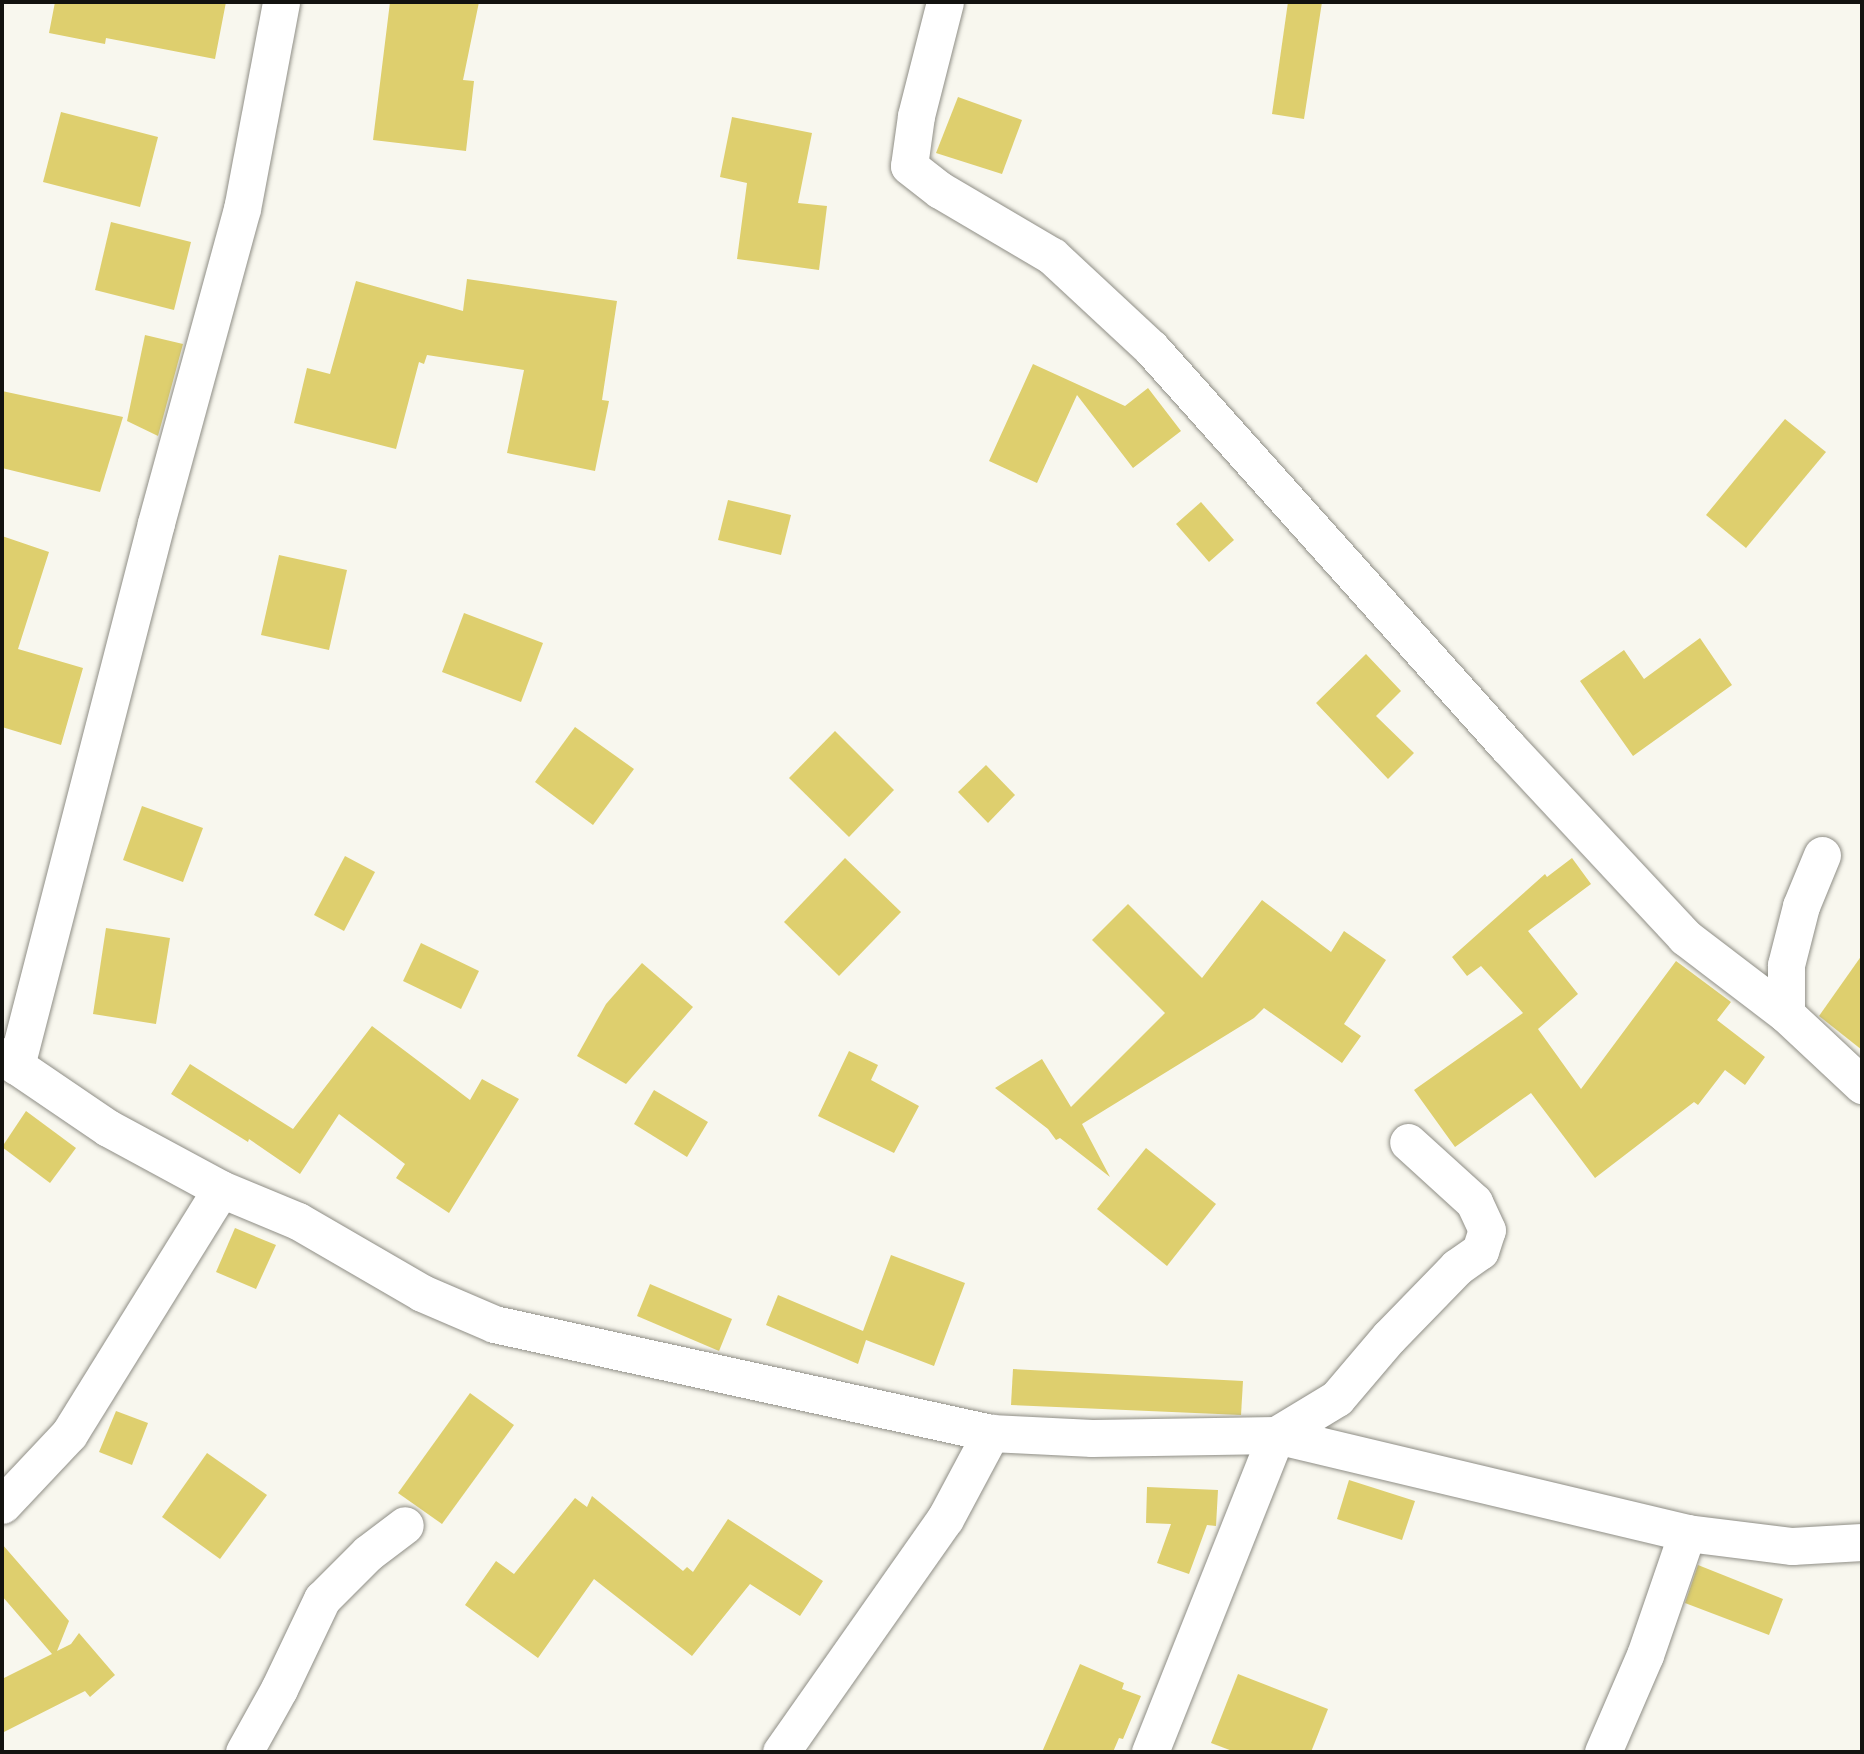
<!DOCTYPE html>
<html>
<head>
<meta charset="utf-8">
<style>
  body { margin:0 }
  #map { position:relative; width:1864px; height:1754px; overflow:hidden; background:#f8f7ee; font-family:"PT Sans",sans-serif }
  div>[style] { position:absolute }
  .building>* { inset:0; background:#decf6e }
  .roads { filter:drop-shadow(0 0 2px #8f8e86) drop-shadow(0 0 2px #8f8e86) }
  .minor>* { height:37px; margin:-18.5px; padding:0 18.5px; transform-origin:18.5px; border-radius:18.5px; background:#fff }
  span { translate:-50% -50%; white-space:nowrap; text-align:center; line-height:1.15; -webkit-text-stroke:6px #f8f7ee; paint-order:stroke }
  .frame { position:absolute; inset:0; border:4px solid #12120f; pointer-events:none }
</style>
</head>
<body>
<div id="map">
  <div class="building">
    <i style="clip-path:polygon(55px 2px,226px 2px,215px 59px,106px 38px,105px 44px,49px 33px)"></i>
    <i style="clip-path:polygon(390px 2px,479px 2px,463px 80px,474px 81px,466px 151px,373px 140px)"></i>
    <i style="clip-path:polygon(1288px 2px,1322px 2px,1304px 119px,1272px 114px)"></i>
    <i style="clip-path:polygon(958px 97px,1022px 120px,1002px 174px,936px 153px)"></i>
    <i style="clip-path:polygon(61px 112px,158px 137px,140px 207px,43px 182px)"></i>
    <i style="clip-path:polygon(732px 117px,812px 133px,798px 203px,827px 206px,819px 270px,737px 259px,747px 183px,720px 177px)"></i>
    <i style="clip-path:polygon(111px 222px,191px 242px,174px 310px,95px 290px)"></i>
    <i style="clip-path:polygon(467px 279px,617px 301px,602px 400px,609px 401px,595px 471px,507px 453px,524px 370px,427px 355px,424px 364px,419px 362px,396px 449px,294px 423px,307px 368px,330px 374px,356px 281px,463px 311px)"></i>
    <i style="clip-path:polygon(145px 335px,183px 344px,158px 436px,127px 421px)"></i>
    <i style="clip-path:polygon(1033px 364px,1125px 406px,1148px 388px,1181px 431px,1133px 468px,1077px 395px,1037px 483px,989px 461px)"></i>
    <i style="clip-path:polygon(2px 391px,123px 417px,100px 492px,2px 468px)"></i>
    <i style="clip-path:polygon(1785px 419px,1826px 452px,1746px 548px,1706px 515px)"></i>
    <i style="clip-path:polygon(728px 500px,791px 515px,781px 555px,718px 540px)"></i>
    <i style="clip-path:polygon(1201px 502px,1234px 540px,1209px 562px,1176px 524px)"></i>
    <i style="clip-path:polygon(2px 536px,49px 552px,18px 649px,83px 668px,61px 745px,2px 727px)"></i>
    <i style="clip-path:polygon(279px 555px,347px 570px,329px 650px,261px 635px)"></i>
    <i style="clip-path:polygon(464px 613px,543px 643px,521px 702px,442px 672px)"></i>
    <i style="clip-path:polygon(1700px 638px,1732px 685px,1633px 756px,1580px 681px,1624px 650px,1644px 679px)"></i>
    <i style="clip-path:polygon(1366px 654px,1401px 691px,1376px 716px,1414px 753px,1388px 779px,1316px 703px)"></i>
    <i style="clip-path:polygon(575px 727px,634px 769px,593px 825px,535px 782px)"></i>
    <i style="clip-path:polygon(835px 731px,894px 790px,849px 837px,789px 778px)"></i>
    <i style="clip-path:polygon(986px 765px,1015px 795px,988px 823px,958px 792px)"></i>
    <i style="clip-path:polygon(142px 806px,203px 828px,183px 882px,123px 860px)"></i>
    <i style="clip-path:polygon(345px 856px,375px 872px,344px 931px,314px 915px)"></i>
    <i style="clip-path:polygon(845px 858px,901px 912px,839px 976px,784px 922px)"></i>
    <i style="clip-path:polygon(1572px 858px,1591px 884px,1528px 931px,1578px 994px,1538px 1029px,1581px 1089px,1676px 961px,1731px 1002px,1717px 1020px,1765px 1057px,1745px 1085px,1725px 1070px,1698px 1105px,1694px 1102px,1595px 1178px,1531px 1093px,1455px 1147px,1414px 1090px,1523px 1013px,1481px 966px,1467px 976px,1452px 957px,1545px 874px,1547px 877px)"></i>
    <i style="clip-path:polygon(1262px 900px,1331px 952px,1344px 931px,1386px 960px,1344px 1024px,1361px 1036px,1342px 1063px,1264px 1008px,1254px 1018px,1082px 1124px,1110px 1177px,1060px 1138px,1056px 1140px,1048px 1129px,995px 1088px,1042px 1059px,1071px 1107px,1165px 1013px,1092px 940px,1128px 904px,1202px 978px)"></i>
    <i style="clip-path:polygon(106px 928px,170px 938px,156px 1024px,93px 1014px)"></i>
    <i style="clip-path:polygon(421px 943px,479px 971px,461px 1009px,403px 981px)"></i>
    <i style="clip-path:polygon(1862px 955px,1862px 1050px,1819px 1016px)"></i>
    <i style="clip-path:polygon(642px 963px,693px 1007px,626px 1084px,577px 1056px,606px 1004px)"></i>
    <i style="clip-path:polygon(372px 1026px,470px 1100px,482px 1079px,519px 1099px,449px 1213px,396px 1178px,405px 1164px,339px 1114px,300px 1174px,249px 1139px,248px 1142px,171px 1094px,190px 1064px,293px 1129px)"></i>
    <i style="clip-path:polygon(849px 1051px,878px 1065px,871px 1080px,919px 1106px,894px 1153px,818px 1116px)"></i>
    <i style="clip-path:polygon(654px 1090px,708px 1122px,687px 1157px,634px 1124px)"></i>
    <i style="clip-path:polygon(26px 1111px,76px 1148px,50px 1183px,2px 1147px)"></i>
    <i style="clip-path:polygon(1146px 1148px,1216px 1204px,1167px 1266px,1097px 1209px)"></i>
    <i style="clip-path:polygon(235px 1228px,276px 1245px,256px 1289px,216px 1272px)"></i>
    <i style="clip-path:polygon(891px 1255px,965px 1283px,934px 1366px,866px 1340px,858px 1364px,766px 1325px,778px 1295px,863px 1331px)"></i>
    <i style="clip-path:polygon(650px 1284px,732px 1319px,719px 1351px,637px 1316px)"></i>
    <i style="clip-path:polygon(1013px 1369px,1243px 1381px,1241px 1415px,1011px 1405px)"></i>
    <i style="clip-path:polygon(470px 1393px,514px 1425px,442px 1524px,398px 1493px)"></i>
    <i style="clip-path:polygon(116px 1411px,148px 1423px,132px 1465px,99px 1452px)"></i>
    <i style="clip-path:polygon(207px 1453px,267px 1495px,220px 1559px,162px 1517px)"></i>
    <i style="clip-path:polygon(1349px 1480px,1415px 1501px,1402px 1540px,1337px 1519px)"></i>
    <i style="clip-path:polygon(1147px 1487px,1218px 1490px,1216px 1526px,1207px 1525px,1189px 1574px,1157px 1563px,1171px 1524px,1146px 1523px)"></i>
    <i style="clip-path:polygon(592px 1496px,683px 1571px,687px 1567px,693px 1572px,728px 1519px,823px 1581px,800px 1616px,750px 1584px,692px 1656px,594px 1579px,538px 1658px,465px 1605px,496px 1561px,514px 1574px,575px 1498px,587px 1507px)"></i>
    <i style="clip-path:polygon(2px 1544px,69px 1621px,57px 1651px,71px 1644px,79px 1633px,115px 1675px,90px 1697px,85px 1691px,2px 1733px,2px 1679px,52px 1654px,2px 1596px)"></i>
    <i style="clip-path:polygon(1698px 1565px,1783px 1599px,1769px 1635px,1685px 1603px)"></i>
    <i style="clip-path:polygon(1080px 1664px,1124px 1683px,1122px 1689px,1141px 1696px,1123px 1739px,1119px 1738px,1113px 1752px,1042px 1752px)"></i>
    <i style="clip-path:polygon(1238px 1674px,1328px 1709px,1311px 1752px,1235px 1752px,1211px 1743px)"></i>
  </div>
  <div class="roads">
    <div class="minor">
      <i style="left:945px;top:2px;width:118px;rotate:104.3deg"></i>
      <i style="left:916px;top:116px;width:50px;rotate:98deg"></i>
      <i style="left:909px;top:166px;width:39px;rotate:38deg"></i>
      <i style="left:940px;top:190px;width:130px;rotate:30.5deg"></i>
      <i style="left:1052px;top:256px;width:135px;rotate:42.9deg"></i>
      <i style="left:1151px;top:348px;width:535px;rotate:48.18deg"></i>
      <i style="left:1508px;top:747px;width:260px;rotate:47deg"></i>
      <i style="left:1685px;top:937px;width:127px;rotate:37.3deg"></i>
      <i style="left:1822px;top:855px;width:55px;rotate:112.4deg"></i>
      <i style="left:1801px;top:906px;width:61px;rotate:104.3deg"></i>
      <i style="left:1786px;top:965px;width:49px;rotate:90deg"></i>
      <i style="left:1786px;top:1014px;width:104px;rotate:43.1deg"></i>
      <i style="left:2px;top:1056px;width:128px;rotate:34.2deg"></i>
      <i style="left:108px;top:1128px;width:128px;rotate:28.4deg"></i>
      <i style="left:221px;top:1189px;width:83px;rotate:22.6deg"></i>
      <i style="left:298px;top:1221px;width:143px;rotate:30.1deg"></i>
      <i style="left:422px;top:1293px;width:78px;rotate:23.3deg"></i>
      <i style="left:494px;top:1324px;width:509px;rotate:12.37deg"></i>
      <i style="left:991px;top:1433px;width:101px;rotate:2.8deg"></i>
      <i style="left:1092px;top:1438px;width:184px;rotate:-0.9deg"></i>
      <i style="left:1276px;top:1435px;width:423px;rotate:13.4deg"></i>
      <i style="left:1687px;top:1533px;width:106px;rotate:7.1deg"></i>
      <i style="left:1792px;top:1546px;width:70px;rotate:-3.3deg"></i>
      <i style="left:16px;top:1066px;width:561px;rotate:-75.54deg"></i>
      <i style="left:156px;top:523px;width:326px;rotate:-74.7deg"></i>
      <i style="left:242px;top:209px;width:211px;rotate:-79.3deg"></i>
      <i style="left:2px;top:1505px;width:98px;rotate:-46.7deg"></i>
      <i style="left:69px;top:1434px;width:288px;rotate:-58.2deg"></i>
      <i style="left:244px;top:1752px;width:72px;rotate:-60.9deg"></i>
      <i style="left:279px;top:1689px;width:100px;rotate:-64.5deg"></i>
      <i style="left:322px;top:1599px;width:65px;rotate:-45deg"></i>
      <i style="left:368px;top:1553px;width:46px;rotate:-37.1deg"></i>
      <i style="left:781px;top:1752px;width:285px;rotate:-54.9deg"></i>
      <i style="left:945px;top:1519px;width:98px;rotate:-61.9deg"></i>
      <i style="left:1150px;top:1752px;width:341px;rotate:-68.3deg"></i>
      <i style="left:1276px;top:1435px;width:71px;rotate:-31.2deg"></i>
      <i style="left:1337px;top:1398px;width:80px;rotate:-49.6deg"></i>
      <i style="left:1389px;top:1337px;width:98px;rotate:-45.8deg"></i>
      <i style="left:1457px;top:1267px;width:28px;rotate:-35deg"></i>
      <i style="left:1480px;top:1251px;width:22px;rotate:-72deg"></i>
      <i style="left:1487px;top:1230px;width:31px;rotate:-115deg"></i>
      <i style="left:1474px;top:1202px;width:89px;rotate:-137.7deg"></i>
      <i style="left:1603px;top:1752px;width:106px;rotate:-66.6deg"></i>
      <i style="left:1645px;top:1655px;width:129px;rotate:-71deg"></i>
    </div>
  </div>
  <div class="frame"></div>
</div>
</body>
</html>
